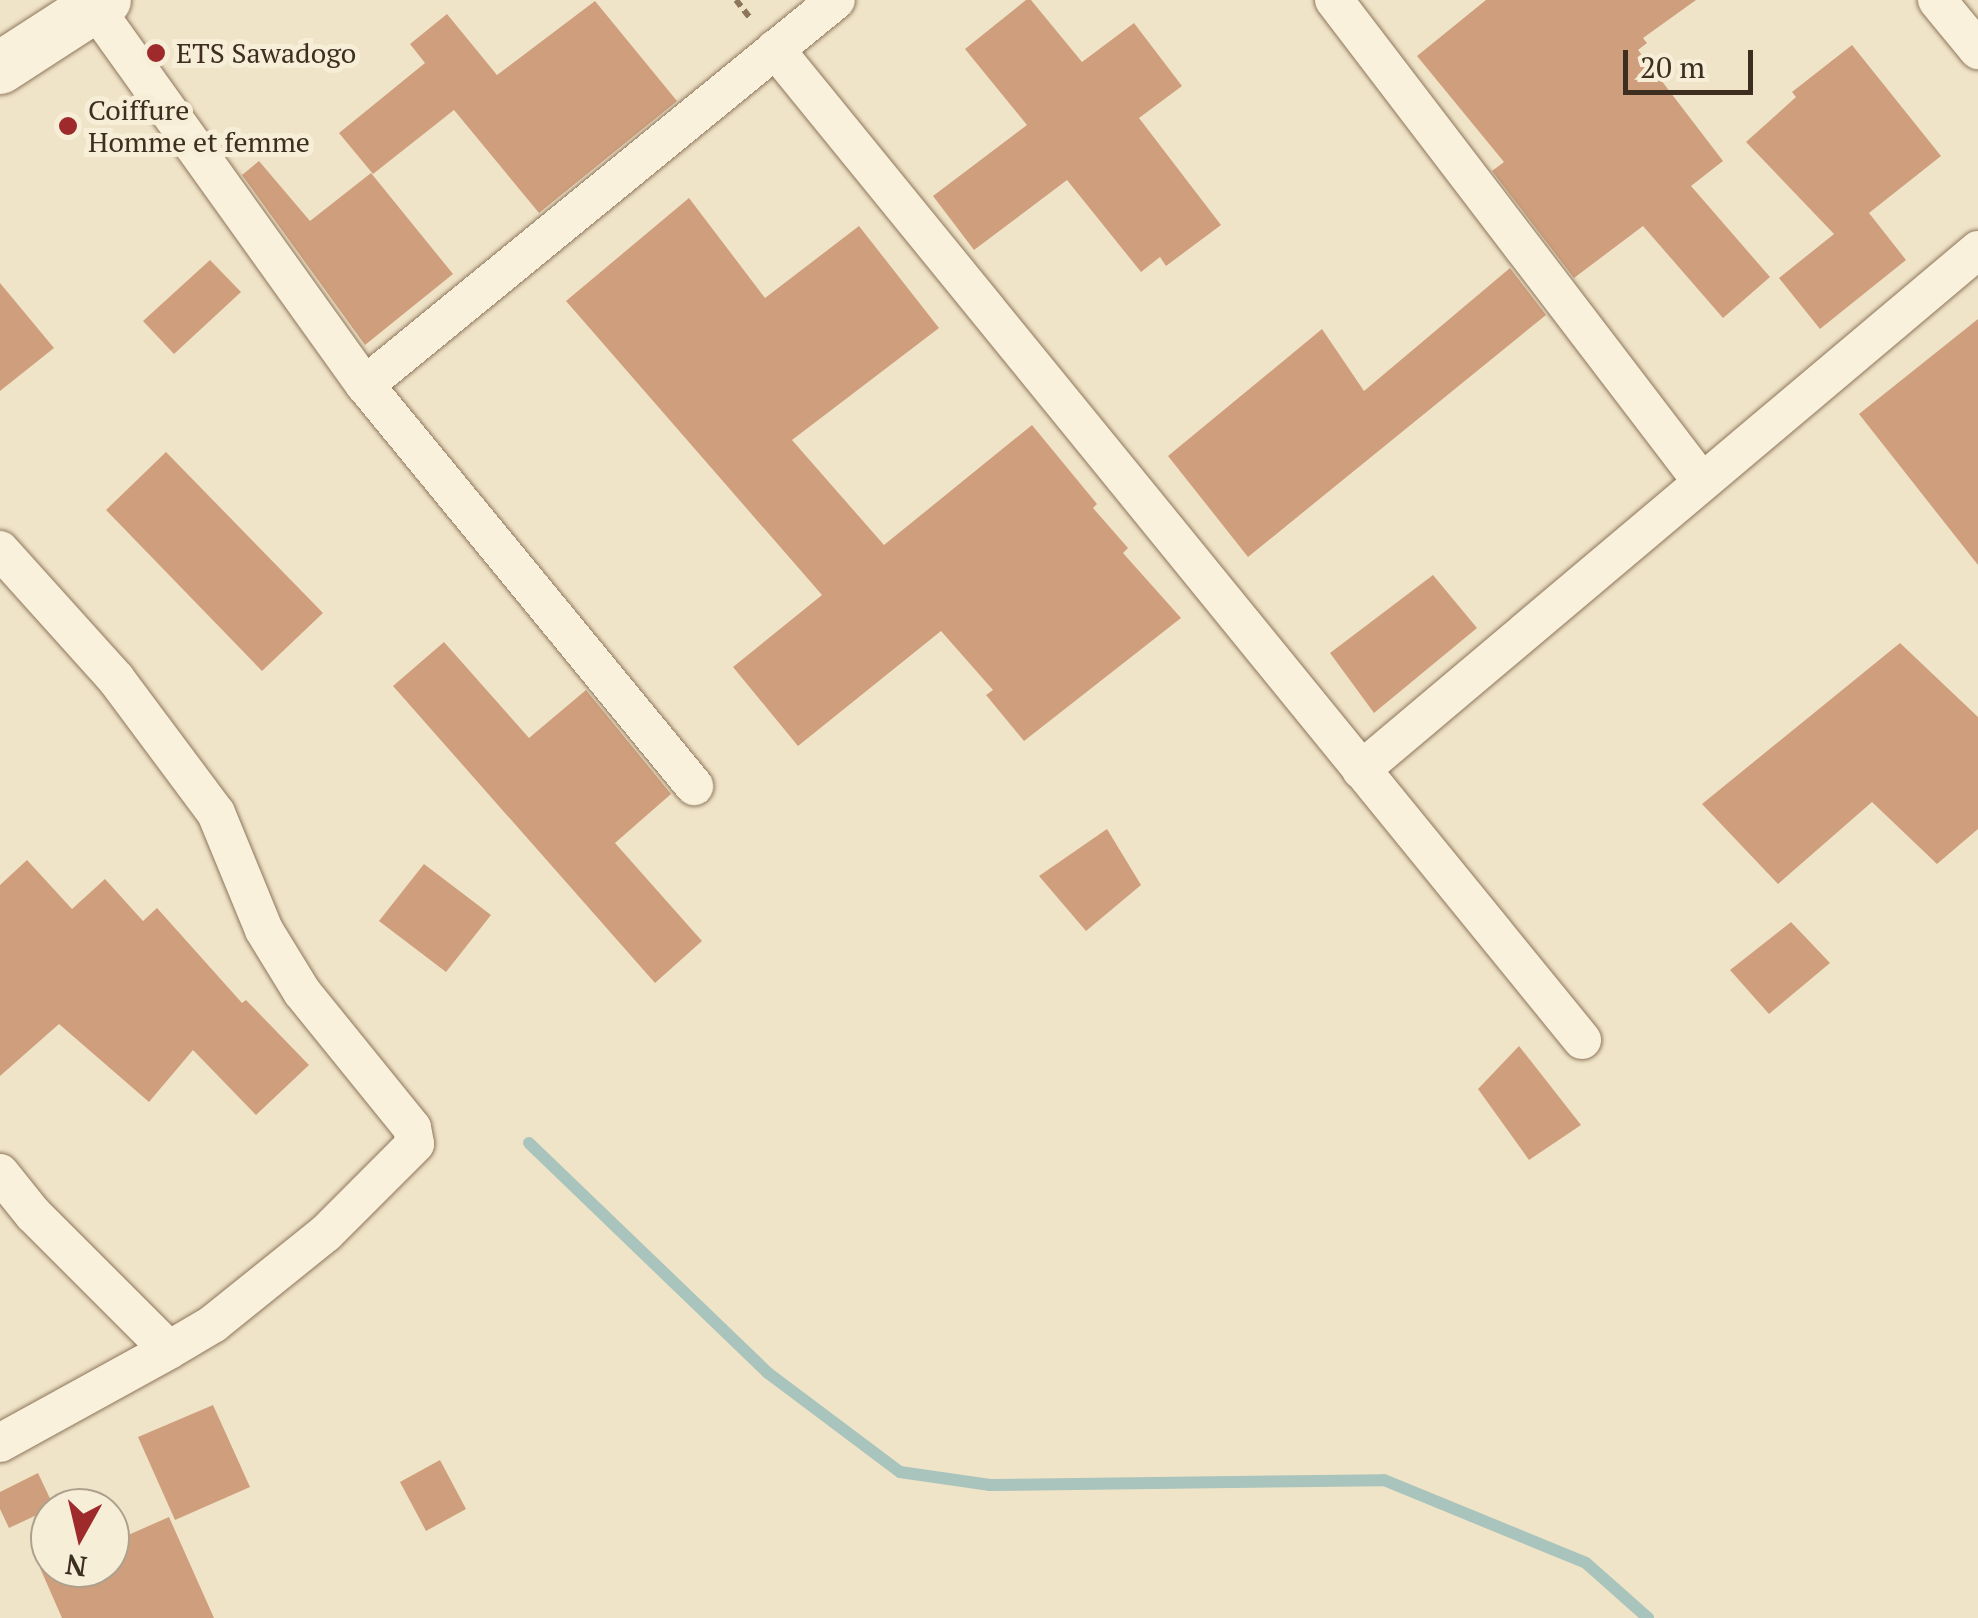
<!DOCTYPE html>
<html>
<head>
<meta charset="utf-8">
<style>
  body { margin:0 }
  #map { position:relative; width:1978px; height:1618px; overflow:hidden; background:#f0e4c8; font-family:"PT Serif",serif }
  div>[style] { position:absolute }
  .stream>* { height:12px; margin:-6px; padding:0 6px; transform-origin:6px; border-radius:6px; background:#a9c4bc }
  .building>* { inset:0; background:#cf9f7d }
  .path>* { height:6px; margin-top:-3px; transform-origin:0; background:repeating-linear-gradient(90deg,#8d765c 0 8px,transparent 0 13px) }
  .roads { filter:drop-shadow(0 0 2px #8d765c) drop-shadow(0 0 2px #8d765c) }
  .street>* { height:38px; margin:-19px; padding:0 19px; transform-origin:19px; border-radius:19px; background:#faf1dc }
  .secondary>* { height:52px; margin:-26px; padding:0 26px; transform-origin:26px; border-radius:26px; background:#faf1dc }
  .dots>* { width:28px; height:28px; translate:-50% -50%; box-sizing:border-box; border:5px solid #f7eed8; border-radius:50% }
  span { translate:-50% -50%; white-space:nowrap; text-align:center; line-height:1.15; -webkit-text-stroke:10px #f7eed8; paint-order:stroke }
  .poi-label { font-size:28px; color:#3d2e20 }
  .left { translate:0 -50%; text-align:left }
  .north { position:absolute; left:30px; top:1488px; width:100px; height:100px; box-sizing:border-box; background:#f7eed8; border:2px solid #ada18e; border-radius:50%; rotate:188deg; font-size:28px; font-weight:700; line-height:40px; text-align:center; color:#3d2e20 }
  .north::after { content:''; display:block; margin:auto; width:35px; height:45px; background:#9e2a2b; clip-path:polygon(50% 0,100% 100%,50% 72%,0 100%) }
  .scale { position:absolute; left:1623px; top:50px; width:130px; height:45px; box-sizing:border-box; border:5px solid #3d2e20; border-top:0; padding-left:12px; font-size:30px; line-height:35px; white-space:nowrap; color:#3d2e20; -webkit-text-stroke:8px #f7eed8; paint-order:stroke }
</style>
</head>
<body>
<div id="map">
  <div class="stream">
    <i style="left:529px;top:1143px;width:332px;rotate:43.9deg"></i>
    <i style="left:768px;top:1373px;width:165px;rotate:36.9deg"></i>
    <i style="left:900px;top:1472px;width:91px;rotate:8.2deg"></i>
    <i style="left:990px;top:1485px;width:394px;rotate:-0.7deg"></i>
    <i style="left:1384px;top:1480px;width:218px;rotate:22.3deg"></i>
    <i style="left:1586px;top:1563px;width:83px;rotate:41.6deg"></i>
  </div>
  <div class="building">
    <i style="clip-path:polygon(1026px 0,1031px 0,1082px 62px,1134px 23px,1182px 86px,1139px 118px,1221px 225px,1166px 266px,1160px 257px,1141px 272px,1067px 180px,974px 250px,933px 196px,1027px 125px,965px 49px)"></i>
    <i style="clip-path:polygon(1486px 0,1696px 0,1643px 38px,1647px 43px,1638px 50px,1723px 161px,1691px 186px,1770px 277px,1723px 318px,1643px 226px,1574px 278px,1492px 171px,1504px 162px,1417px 56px)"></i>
    <i style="clip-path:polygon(595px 1px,677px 101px,539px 213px,454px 110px,373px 174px,339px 133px,425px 63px,410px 44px,447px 14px,497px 75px)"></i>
    <i style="clip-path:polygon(1852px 45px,1941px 156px,1869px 213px,1906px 260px,1820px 329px,1779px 278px,1834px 234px,1746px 142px,1796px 97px,1792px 92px)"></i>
    <i style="clip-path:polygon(259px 161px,310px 221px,371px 173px,453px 274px,365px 345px,242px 175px)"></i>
    <i style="clip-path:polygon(689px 198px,765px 298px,859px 226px,939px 328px,792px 440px,884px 545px,1032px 425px,1097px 504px,1093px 508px,1128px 548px,1123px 553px,1181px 618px,1024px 741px,986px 695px,993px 690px,941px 631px,798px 746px,733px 667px,822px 595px,566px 301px)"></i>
    <i style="clip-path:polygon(210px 260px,241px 292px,174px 354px,143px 321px)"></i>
    <i style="clip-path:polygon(1510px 268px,1546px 315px,1248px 557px,1168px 456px,1322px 329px,1364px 391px)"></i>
    <i style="clip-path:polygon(0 283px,54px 348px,0 391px)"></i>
    <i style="clip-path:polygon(1978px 319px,1978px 565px,1859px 414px)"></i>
    <i style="clip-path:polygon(166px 452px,323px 613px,262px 671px,106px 510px)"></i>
    <i style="clip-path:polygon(1433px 575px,1477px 628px,1374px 713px,1330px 653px)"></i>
    <i style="clip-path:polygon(444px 642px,529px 738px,586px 690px,671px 794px,615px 843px,702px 941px,655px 983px,393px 686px)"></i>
    <i style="clip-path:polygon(1900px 643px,1978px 717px,1978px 829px,1937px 864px,1872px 802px,1778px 884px,1702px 804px)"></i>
    <i style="clip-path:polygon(1107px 829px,1141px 885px,1086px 931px,1039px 876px)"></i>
    <i style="clip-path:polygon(27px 860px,72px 909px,105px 879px,143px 921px,157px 908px,242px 1003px,246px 1000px,309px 1065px,256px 1115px,193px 1050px,149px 1102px,59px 1024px,0 1076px,0 885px)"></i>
    <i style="clip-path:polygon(424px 864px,491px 915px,446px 972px,379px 921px)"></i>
    <i style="clip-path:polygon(1791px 922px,1830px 963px,1769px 1014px,1730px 970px)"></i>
    <i style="clip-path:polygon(1519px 1046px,1581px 1125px,1529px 1160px,1478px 1089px)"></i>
    <i style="clip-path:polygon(213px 1405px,250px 1487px,175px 1520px,138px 1437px)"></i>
    <i style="clip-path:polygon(440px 1460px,466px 1509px,426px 1531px,400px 1482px)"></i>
    <i style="clip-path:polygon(38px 1473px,54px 1507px,9px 1528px,0 1509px,0 1492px)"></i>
    <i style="clip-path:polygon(169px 1517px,214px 1618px,62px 1618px,40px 1568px,110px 1568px,110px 1543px)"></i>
  </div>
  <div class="path">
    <i style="left:736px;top:0;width:24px;rotate:52deg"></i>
  </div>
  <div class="roads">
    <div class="street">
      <i style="left:1334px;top:0;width:606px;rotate:52.64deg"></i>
      <i style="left:1937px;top:0;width:65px;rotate:50.6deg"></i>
      <i style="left:94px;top:7px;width:465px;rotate:54.4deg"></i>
      <i style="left:365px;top:385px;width:519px;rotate:50.63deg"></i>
      <i style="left:775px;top:49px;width:1278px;rotate:50.84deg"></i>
      <i style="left:365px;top:385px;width:608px;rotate:-39.26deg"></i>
      <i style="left:0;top:550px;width:173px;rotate:48deg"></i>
      <i style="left:116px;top:679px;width:167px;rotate:53.3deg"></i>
      <i style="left:216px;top:813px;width:126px;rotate:67.7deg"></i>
      <i style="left:264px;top:930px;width:73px;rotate:58.5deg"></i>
      <i style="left:302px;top:992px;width:175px;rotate:51deg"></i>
      <i style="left:412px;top:1128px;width:16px;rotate:79deg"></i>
      <i style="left:415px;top:1144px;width:126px;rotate:135deg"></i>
      <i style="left:326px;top:1233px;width:145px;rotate:141.2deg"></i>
      <i style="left:213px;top:1324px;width:51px;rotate:149.4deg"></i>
      <i style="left:1361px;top:770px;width:807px;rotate:-40.12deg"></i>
      <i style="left:0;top:1173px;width:53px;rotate:51.2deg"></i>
      <i style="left:33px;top:1214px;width:192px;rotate:45deg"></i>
      <i style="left:169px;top:1350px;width:193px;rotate:151.2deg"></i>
    </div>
    <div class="secondary">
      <i style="left:0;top:68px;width:125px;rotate:-32.9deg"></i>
    </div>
  </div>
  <div class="dots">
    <i style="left:156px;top:53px;background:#9e2a2b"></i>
    <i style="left:68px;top:126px;background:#9e2a2b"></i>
  </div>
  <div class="poi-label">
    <span class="left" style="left:176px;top:53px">ETS Sawadogo</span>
    <span class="left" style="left:88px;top:126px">Coiffure<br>Homme et femme</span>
  </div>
  <div class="north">N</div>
  <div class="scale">20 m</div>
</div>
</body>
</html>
